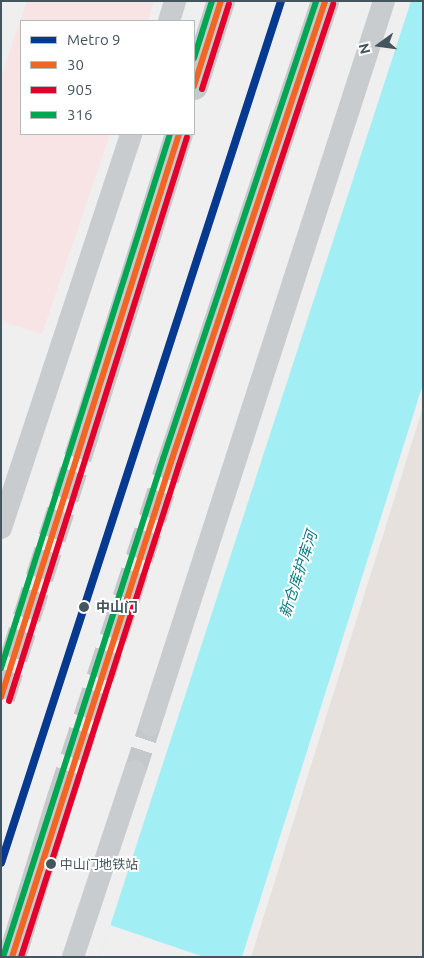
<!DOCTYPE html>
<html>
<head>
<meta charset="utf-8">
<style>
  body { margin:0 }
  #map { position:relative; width:424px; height:958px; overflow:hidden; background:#f0efef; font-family:Ubuntu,"Noto Sans SC",sans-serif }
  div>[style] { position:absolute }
  .commercial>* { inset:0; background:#e6e1dc }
  .medical>* { inset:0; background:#f8e4e5 }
  .water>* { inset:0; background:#a1eff4 }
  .pier>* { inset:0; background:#f0efef }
  .street-tunnel>* { height:22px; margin-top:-11px; transform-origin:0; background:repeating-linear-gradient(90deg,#c5c8cb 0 22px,transparent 0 33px) }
  .primary-tunnel>* { height:28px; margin-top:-14px; transform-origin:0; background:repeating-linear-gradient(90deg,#c5c8cb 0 28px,transparent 0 42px) }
  .street>* { height:22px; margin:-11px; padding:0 11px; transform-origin:11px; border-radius:11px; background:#c8ccce }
  .primary>* { height:28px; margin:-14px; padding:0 14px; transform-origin:14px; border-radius:14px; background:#c5cacd }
  .bus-1>* { height:6px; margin:-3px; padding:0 3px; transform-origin:3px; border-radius:3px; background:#f26522 }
  .bus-2>* { height:6px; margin:-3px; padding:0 3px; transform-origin:3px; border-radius:3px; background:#e4002b }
  .bus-3>* { height:6px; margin:-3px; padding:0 3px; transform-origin:3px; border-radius:3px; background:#00a651 }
  .metro-1>* { height:8px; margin:-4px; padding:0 4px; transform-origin:4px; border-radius:4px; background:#063a91 }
  .dots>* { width:14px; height:14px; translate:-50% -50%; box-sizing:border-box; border:2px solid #fff; border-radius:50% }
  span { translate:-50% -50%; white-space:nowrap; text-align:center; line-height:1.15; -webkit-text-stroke:4px #fff; paint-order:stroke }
  .bus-label { font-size:13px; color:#44555e }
  .left { translate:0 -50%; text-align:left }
  .stop-label { font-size:14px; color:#44555e; font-weight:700 }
  .water-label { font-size:15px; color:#057c84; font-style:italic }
  .frame { position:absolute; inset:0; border:2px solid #44555e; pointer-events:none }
  .legend { position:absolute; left:20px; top:20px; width:175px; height:115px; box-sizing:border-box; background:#fff; border:1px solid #b4bbbf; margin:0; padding:6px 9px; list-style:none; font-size:15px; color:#44555e }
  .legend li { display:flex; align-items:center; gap:10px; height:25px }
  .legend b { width:25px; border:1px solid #b4bbbf }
  .north { position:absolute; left:354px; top:20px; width:50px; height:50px; -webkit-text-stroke:4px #fff; paint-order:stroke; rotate:256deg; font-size:14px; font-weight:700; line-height:20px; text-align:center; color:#44555e }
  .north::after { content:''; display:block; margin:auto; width:18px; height:22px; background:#44555e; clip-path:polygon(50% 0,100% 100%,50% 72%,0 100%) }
</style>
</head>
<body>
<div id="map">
  <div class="commercial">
    <i style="clip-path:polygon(423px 407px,423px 957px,251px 957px)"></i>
  </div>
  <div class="medical">
    <i style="clip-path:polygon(27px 1px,154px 1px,148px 21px,21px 21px,21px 134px,110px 134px,42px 334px,1px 321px,1px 77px)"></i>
  </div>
  <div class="water">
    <i style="clip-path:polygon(411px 1px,423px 1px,423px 384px,242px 957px,100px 957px)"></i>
  </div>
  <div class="pier">
    <i style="clip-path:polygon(110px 925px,204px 957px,100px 957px)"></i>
  </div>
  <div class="street-tunnel">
    <i style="left:135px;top:771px;width:48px;rotate:-71.9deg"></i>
  </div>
  <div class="primary-tunnel">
    <i style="left:1px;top:698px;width:277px;rotate:-72.3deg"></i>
    <i style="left:61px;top:798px;width:354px;rotate:-71.9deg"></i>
  </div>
  <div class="street">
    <i style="left:169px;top:21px;width:21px;rotate:-73deg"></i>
    <i style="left:1px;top:528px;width:415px;rotate:-71.7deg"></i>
    <i style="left:150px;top:725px;width:761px;rotate:-72.09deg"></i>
    <i style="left:73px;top:957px;width:196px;rotate:-71.6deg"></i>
  </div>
  <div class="primary">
    <i style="left:194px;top:86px;width:89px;rotate:-72.4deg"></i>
    <i style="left:85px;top:434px;width:314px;rotate:-72.6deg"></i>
    <i style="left:171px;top:462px;width:486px;rotate:-71.5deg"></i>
    <i style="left:12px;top:957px;width:166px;rotate:-72.9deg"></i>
  </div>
  <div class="bus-1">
    <i style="left:194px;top:86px;width:89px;rotate:-72.4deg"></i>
    <i style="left:1px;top:697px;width:590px;rotate:-72.45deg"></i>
    <i style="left:12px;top:957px;width:520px;rotate:-72.19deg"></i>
    <i style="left:171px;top:462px;width:486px;rotate:-71.5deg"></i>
  </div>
  <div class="bus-2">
    <i style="left:202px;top:89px;width:89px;rotate:-72.4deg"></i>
    <i style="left:9px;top:701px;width:591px;rotate:-72.48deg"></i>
    <i style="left:21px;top:957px;width:517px;rotate:-72.2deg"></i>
    <i style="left:179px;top:465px;width:486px;rotate:-71.5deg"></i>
  </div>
  <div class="bus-3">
    <i style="left:194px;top:58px;width:60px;rotate:-72.5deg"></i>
    <i style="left:1px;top:668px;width:560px;rotate:-72.44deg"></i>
    <i style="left:4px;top:954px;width:520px;rotate:-72.19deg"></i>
    <i style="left:163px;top:459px;width:483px;rotate:-71.5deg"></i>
  </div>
  <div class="metro-1">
    <i style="left:1px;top:863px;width:906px;rotate:-72deg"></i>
  </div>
  <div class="dots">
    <i style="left:84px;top:607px;background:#44555e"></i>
    <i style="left:51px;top:864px;background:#44555e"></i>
  </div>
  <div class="bus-label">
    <span class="left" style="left:60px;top:864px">中山门地铁站</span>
  </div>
  <div class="stop-label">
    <span class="left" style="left:96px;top:607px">中山门</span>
  </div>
  <div class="water-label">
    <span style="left:298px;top:574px;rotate:-72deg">新仓库护库河</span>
  </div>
  <div class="frame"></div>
  <ul class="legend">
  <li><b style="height:6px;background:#063a91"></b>Metro 9</li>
  <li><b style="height:6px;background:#f26522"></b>30</li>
  <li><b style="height:6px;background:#e4002b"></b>905</li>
  <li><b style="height:6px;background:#00a651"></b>316</li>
  </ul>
  <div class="north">N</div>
</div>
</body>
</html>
